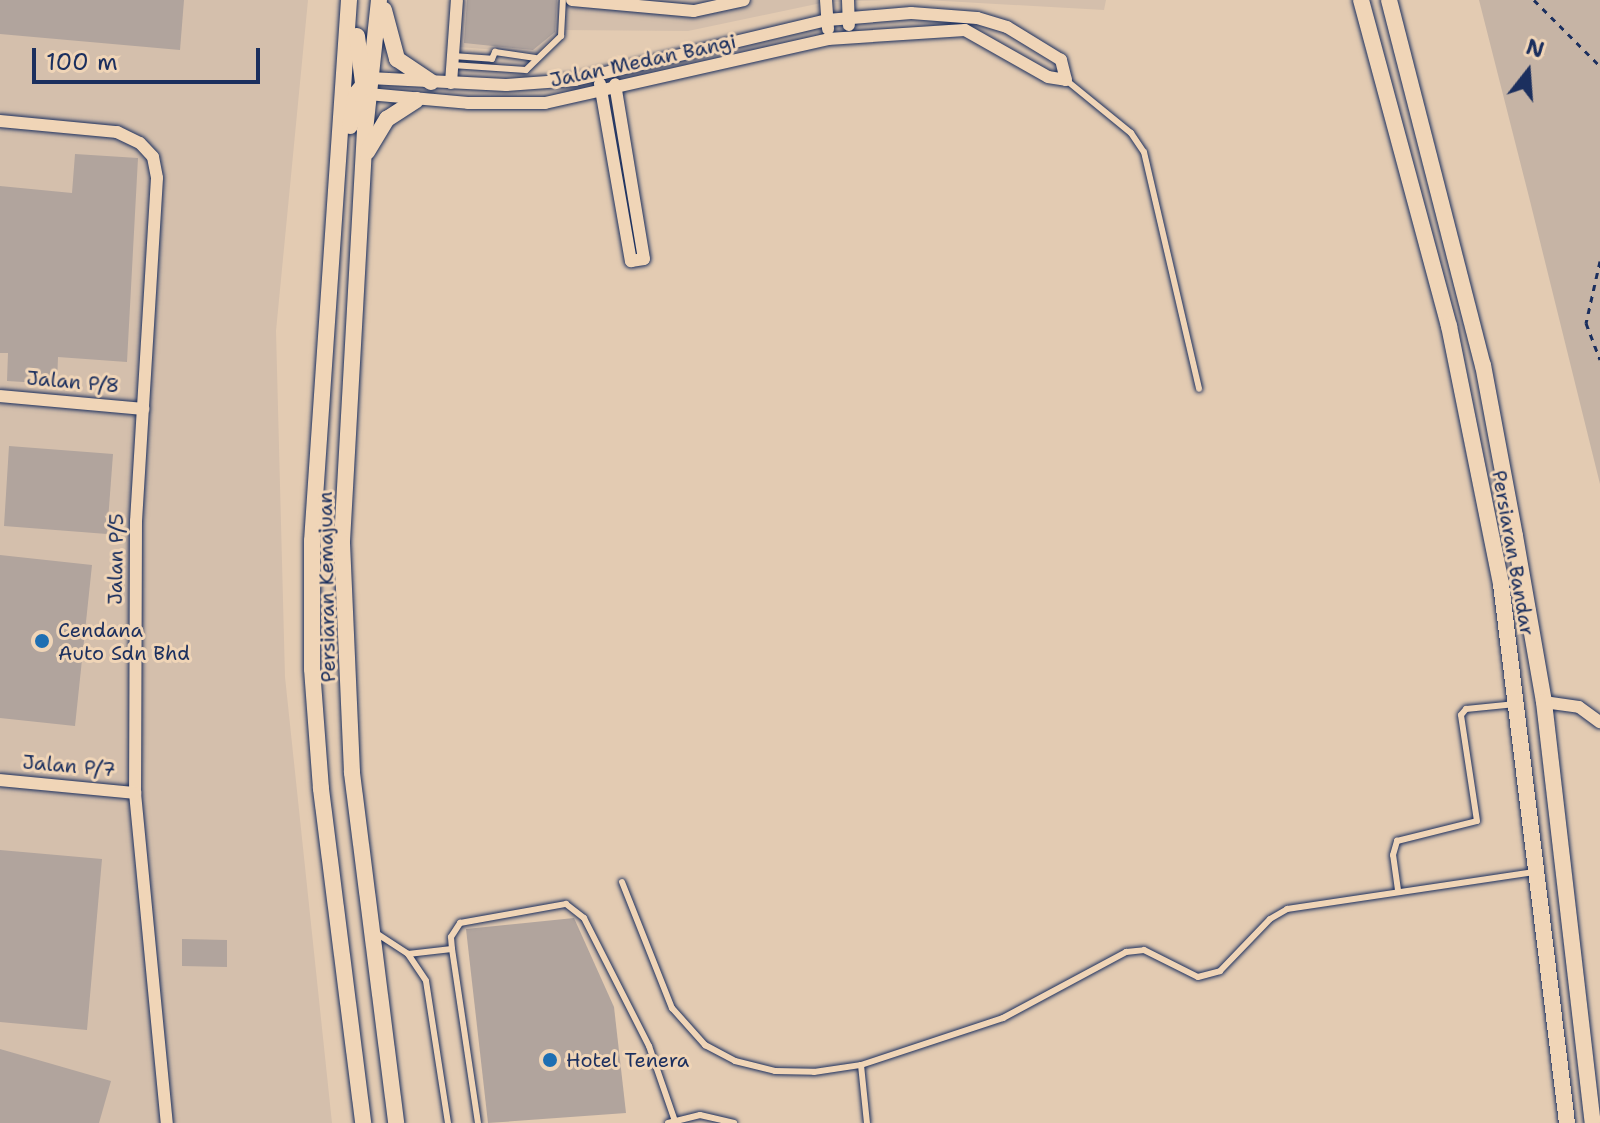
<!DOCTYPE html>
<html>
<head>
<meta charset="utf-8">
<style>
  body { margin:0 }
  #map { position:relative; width:1600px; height:1123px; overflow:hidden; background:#e3cbb2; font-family:"Shantell Sans",sans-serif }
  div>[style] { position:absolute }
  .built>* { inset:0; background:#d4bfac }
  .green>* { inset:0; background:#c6b4a5 }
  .building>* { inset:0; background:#b1a49d }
  .path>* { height:3px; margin-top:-1.5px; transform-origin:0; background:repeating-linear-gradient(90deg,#1b2f5e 0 6px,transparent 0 12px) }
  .roads { filter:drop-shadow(0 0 2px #1b2f5e) drop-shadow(0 0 2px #1b2f5e) }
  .service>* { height:6px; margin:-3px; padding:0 3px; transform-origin:3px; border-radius:3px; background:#f0d5b7 }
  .minor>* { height:12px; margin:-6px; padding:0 6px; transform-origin:6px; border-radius:6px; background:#f0d5b7 }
  .secondary>* { height:16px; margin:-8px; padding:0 8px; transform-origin:8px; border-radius:8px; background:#f0d5b7 }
  .dots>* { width:22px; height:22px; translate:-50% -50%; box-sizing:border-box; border:4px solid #f0d5b7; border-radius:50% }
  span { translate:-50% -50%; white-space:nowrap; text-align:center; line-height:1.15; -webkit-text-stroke:6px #f0d5b7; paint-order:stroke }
  .street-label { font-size:20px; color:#1b2f5e }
  .poi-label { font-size:20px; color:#1b2f5e }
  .left { translate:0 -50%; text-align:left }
  .north { position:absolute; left:1488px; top:32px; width:80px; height:80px; -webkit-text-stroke:6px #f0d5b7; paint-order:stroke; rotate:17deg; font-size:22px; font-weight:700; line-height:32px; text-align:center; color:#1b2f5e }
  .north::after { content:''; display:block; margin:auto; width:28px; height:36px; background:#1b2f5e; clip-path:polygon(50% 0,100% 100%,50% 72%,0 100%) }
  .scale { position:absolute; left:32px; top:48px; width:228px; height:36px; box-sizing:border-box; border:4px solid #1b2f5e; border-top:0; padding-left:10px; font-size:24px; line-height:28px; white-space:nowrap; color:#1b2f5e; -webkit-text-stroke:6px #f0d5b7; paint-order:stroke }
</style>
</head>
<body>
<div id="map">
  <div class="built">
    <i style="clip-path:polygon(0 0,308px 0,276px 331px,285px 677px,332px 1123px,0 1123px)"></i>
    <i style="clip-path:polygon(463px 0,888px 0,826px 2px,688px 31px,558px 30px,537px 53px,459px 47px)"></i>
    <i style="clip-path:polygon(926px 0,1106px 0,1104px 10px)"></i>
  </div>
  <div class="green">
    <i style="clip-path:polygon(1479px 0,1600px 0,1600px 484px,1529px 197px)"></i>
  </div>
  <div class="building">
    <i style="clip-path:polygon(0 0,184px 0,180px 50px,0 34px)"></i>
    <i style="clip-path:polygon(467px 0,557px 0,555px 32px,533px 50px,464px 43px)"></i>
    <i style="clip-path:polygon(75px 154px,138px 158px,127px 362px,58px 357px,57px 384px,7px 381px,8px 353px,0 353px,0 186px,72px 193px)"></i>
    <i style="clip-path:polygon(9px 446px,113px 454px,107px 534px,4px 526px)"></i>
    <i style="clip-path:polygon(0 555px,92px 565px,75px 726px,0 718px)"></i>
    <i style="clip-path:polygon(0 850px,102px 859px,87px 1030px,0 1022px)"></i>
    <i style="clip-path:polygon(574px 918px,614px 1007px,626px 1113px,488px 1123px,466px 929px)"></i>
    <i style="clip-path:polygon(182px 939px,227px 940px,227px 967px,182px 966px)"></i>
    <i style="clip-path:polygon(0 1049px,111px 1081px,99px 1123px,0 1123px)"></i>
  </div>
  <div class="path">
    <i style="left:1534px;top:0;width:93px;rotate:45deg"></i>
    <i style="left:1600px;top:261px;width:64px;rotate:102.7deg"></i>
    <i style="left:1586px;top:323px;width:39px;rotate:69deg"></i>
  </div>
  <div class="roads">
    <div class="service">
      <i style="left:453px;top:56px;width:39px;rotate:4deg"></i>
      <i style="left:492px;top:59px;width:8px;rotate:-67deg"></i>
      <i style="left:495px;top:52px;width:41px;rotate:8.3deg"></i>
      <i style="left:452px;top:65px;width:74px;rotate:3.9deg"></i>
      <i style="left:526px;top:70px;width:49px;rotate:-44.2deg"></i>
      <i style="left:561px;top:36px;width:36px;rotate:-87deg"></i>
      <i style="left:1066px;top:80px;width:84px;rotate:39.2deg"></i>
      <i style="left:1131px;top:133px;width:23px;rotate:56deg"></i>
      <i style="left:1144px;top:152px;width:243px;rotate:76.9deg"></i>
      <i style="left:622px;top:882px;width:136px;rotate:68.4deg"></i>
      <i style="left:672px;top:1008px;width:50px;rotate:48.3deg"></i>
      <i style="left:705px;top:1045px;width:34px;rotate:28deg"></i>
      <i style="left:735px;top:1061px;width:41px;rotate:14deg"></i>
      <i style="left:775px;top:1071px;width:39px;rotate:1deg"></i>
      <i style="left:814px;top:1072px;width:48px;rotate:-8.5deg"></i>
      <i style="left:861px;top:1065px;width:150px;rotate:-18.3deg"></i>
      <i style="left:1003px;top:1018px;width:140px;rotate:-28.2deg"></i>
      <i style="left:1126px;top:952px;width:18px;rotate:-6deg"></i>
      <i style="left:1144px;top:950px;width:60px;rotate:26.6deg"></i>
      <i style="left:1198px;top:977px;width:23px;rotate:-15deg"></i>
      <i style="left:1220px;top:971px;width:72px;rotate:-46.1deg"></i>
      <i style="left:1270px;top:919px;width:20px;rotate:-30deg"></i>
      <i style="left:1287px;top:909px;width:250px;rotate:-8.5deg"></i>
      <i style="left:1398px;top:890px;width:35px;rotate:-98deg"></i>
      <i style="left:1393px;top:855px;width:15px;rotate:-74deg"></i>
      <i style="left:1397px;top:841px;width:82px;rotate:-14deg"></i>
      <i style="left:1477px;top:821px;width:107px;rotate:-98.6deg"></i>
      <i style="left:1461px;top:715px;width:8px;rotate:-50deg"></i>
      <i style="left:1466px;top:709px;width:50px;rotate:-5.7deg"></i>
      <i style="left:376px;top:933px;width:38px;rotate:33deg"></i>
      <i style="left:408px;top:954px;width:32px;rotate:56deg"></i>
      <i style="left:426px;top:981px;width:144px;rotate:81.2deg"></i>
      <i style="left:452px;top:949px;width:12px;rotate:-95deg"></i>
      <i style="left:451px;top:937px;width:17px;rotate:-57deg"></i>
      <i style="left:460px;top:923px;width:108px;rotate:-10.2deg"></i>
      <i style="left:566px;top:904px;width:23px;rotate:38deg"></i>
      <i style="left:584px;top:918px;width:144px;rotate:63.1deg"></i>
      <i style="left:649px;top:1046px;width:79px;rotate:70.9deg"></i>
      <i style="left:408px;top:954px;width:44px;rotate:-6.5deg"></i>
      <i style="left:452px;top:949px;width:176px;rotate:81.5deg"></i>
      <i style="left:861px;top:1065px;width:58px;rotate:84.1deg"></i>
      <i style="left:668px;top:1123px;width:33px;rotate:-14deg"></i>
      <i style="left:700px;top:1115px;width:35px;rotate:13deg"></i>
    </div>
    <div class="minor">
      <i style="left:572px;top:0;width:122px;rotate:5.2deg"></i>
      <i style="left:694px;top:11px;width:51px;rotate:-12.4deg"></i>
      <i style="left:826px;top:0;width:29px;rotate:86deg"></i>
      <i style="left:848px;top:0;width:25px;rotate:88deg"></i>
      <i style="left:451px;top:83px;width:83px;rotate:-85.9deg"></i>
      <i style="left:600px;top:84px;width:180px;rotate:80.1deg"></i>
      <i style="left:631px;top:261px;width:13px;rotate:-9deg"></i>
      <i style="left:644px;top:259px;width:177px;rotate:-99.4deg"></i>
      <i style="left:368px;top:94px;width:100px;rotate:5.1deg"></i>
      <i style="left:468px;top:103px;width:77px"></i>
      <i style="left:545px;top:103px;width:290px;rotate:-12.7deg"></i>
      <i style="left:828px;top:39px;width:137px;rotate:-3.8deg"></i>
      <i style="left:965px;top:30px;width:95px;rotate:29.5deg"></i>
      <i style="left:1048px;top:77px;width:18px;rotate:9deg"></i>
      <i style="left:1066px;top:80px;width:21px;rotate:-104deg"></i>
      <i style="left:1061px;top:60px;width:63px;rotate:-148.6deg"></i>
      <i style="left:1007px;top:27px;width:31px;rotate:-163deg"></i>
      <i style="left:977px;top:18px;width:66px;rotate:-175.7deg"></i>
      <i style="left:911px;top:13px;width:84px;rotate:175.2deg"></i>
      <i style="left:827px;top:20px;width:259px;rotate:166.6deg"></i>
      <i style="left:575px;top:80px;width:69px;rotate:175.9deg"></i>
      <i style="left:506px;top:85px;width:137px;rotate:-177.1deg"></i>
      <i style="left:0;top:121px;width:118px;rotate:5.4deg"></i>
      <i style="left:117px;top:132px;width:25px;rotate:26deg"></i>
      <i style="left:140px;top:143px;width:19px;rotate:47deg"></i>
      <i style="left:153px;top:157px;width:21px;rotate:79deg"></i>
      <i style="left:157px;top:178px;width:344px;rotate:93.5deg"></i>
      <i style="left:136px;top:521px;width:272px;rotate:90.2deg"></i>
      <i style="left:135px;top:793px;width:332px;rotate:84.5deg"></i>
      <i style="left:0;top:396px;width:144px;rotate:5.2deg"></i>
      <i style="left:1544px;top:702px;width:35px;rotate:8deg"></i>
      <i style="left:1579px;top:707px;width:26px;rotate:36deg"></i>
      <i style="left:0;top:780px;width:136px;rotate:5.5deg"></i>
    </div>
    <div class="secondary">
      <i style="left:349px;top:0;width:542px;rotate:93.91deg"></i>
      <i style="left:312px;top:541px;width:128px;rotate:90deg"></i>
      <i style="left:312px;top:669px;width:120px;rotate:85.7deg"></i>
      <i style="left:321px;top:789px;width:337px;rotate:82.8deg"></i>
      <i style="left:379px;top:0;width:131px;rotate:96.1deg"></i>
      <i style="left:365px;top:130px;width:414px;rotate:93.2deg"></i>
      <i style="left:342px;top:543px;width:230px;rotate:87.5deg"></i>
      <i style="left:352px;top:773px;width:353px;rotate:82.8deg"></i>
      <i style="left:1361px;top:0;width:338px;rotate:74.9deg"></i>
      <i style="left:1449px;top:326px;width:263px;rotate:78.6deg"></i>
      <i style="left:1501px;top:584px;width:543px;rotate:83.02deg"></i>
      <i style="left:1389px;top:0;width:377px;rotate:75.6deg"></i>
      <i style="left:1483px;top:365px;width:174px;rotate:79.4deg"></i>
      <i style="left:1515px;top:536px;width:169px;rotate:80.1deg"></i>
      <i style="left:1544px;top:702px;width:424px;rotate:83.4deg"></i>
      <i style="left:384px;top:10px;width:51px;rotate:75.1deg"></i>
      <i style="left:397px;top:59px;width:41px;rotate:34.1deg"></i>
      <i style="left:357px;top:36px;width:55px;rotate:82.7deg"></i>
      <i style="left:350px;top:126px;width:33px;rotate:-79deg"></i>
      <i style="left:356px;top:94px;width:21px;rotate:-51deg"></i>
      <i style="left:367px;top:152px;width:39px;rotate:-59deg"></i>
      <i style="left:387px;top:119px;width:35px;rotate:-33deg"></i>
    </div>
  </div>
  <div class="dots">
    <i style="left:42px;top:641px;background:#1f6fb2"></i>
    <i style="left:550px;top:1060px;background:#1f6fb2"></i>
  </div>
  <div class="street-label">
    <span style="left:643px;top:61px;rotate:-12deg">Jalan Medan Bangi</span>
    <span style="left:73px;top:382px;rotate:5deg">Jalan P/8</span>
    <span style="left:1513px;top:553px;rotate:80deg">Persiaran Bandar</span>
    <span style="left:116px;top:559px;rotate:-89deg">Jalan P/5</span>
    <span style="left:327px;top:587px;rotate:-91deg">Persiaran Kemajuan</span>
    <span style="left:69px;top:766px;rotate:5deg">Jalan P/7</span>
  </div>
  <div class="poi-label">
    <span class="left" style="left:58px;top:642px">Cendana<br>Auto Sdn Bhd</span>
    <span class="left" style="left:566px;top:1060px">Hotel Tenera</span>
  </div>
  <div class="north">N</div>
  <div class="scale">100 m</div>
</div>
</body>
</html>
